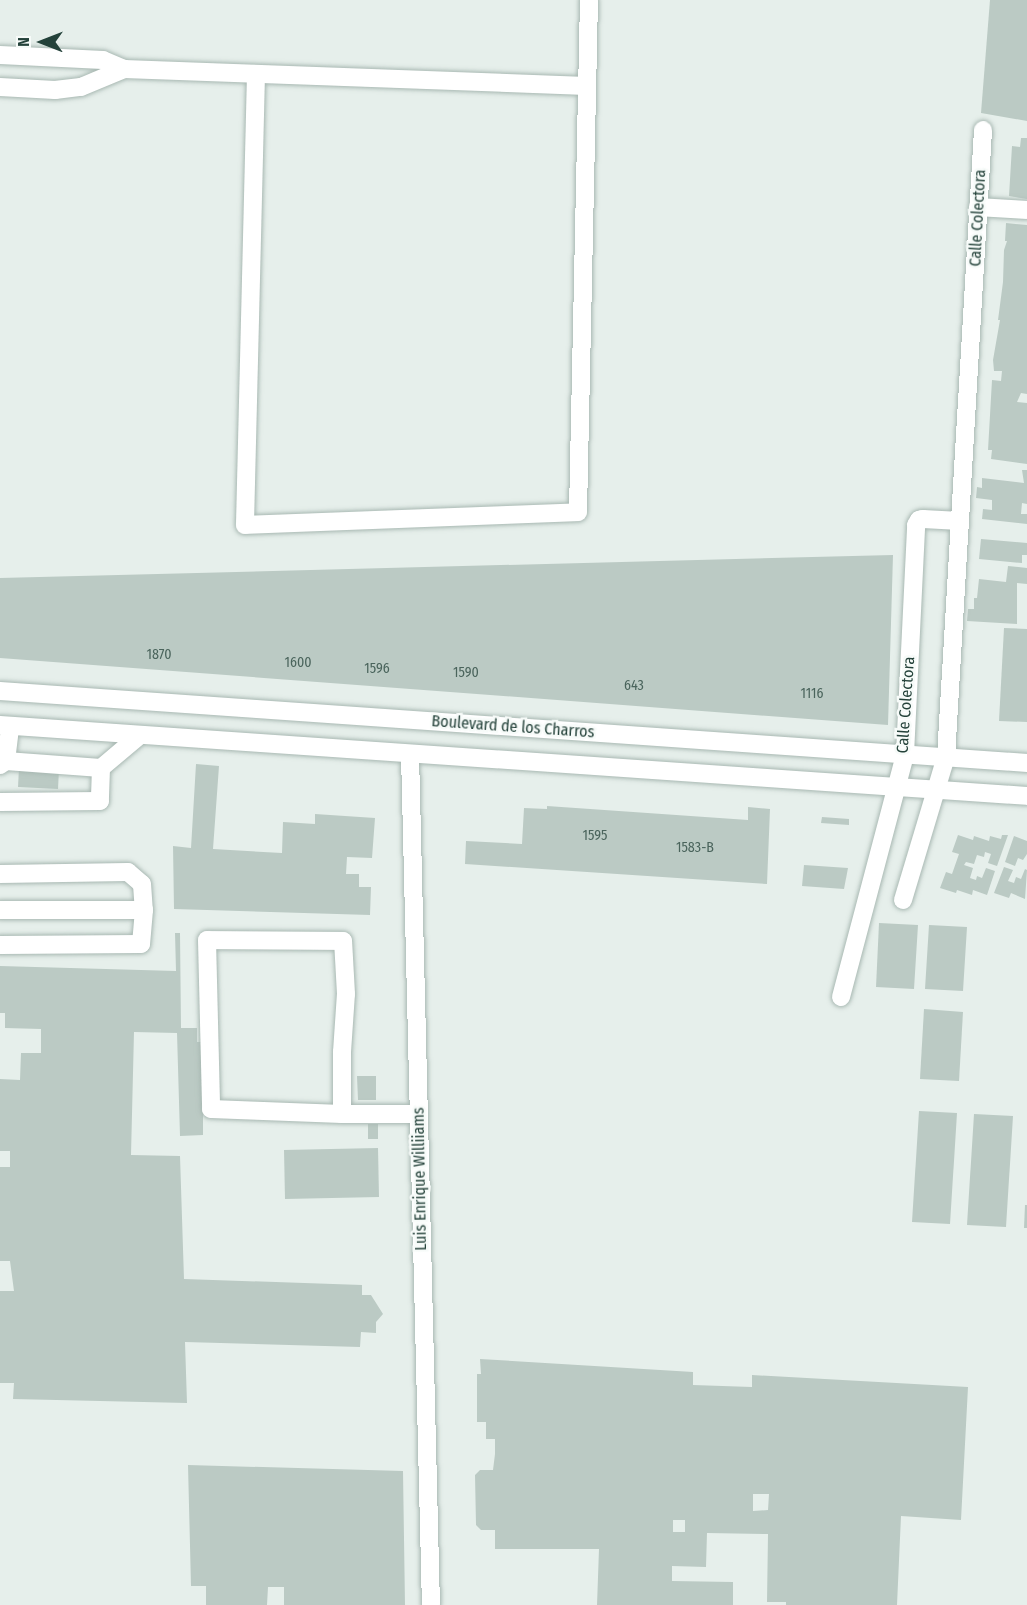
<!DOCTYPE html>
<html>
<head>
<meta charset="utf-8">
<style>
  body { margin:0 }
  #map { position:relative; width:1027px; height:1605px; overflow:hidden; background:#e6efeb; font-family:"Fira Sans Condensed",sans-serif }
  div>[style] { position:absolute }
  .building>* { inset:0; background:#bbcac4 }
  .roads { filter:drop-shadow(0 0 2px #a8b8b2) drop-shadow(0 0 2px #a8b8b2) }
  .minor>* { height:18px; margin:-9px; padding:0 9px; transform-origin:9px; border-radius:9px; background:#fff }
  span { translate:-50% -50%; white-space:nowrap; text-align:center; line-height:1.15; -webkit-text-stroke:5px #f7fbf9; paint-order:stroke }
  .number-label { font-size:14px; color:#4a645c }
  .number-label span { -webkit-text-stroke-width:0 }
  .street-label { font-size:16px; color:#24423a }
  .north { position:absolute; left:12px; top:12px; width:60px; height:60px; -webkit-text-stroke:4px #f7fbf9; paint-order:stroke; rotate:270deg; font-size:16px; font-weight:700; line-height:24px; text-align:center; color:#24423a }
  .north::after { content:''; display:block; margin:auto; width:21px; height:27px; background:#24423a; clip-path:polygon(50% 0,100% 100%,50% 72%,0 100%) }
</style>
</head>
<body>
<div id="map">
  <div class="building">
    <i style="clip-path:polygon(990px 0,1027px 0,1027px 121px,981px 113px)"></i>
    <i style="clip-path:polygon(1021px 138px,1027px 138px,1027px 199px,1009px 196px,1012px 146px,1020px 147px)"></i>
    <i style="clip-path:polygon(1006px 223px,1027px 225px,1027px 394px,1021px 393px,1017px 402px,1027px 403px,1027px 464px,991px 459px,992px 450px,988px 450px,992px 380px,1001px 381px,1002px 371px,994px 371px,993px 360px,1000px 320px,998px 320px,1003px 282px,1004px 250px,1007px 241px,1005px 241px)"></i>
    <i style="clip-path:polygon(1022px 470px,1027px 470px,1027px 504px,1022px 503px,1021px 514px,1027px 514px,1027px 524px,982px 519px,983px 509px,992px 510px,992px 500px,976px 498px,977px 487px,982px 488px,982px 478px,1024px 483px)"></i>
    <i style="clip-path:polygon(981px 539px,1027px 543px,1027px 555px,1022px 555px,1022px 563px,979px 559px)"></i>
    <i style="clip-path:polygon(893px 555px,888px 725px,0 658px,0 578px)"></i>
    <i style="clip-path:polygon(1008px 566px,1027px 568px,1027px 584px,1017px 583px,1017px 624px,967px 621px,968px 609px,974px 609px,974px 598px,977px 598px,979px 579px,1006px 582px)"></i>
    <i style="clip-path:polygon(1004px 628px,1027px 629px,1027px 722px,999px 721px)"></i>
    <i style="clip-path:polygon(196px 764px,219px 766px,213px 849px,282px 853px,283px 822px,315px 824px,315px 814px,375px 818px,372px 858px,347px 857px,346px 874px,359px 874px,359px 887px,371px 887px,370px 915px,174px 909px,173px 846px,191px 848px)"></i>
    <i style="clip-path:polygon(19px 768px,59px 769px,58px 789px,18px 787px)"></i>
    <i style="clip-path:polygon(547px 806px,748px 820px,748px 807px,770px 809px,767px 884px,465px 864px,466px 841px,522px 844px,524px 808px,547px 809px)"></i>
    <i style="clip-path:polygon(822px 817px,849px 819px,849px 825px,821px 823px)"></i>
    <i style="clip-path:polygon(958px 835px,973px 840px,974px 836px,989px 841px,990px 836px,1001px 839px,1002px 835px,1008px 835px,997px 866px,988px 863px,991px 854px,985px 852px,984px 857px,977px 855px,974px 864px,966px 862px,964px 865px,973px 868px,970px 878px,976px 880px,977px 876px,982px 878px,986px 868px,995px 871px,987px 895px,973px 890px,972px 895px,957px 890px,956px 893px,940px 888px,946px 872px,952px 874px,959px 854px,952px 852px)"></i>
    <i style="clip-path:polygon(1014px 836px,1027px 841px,1027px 854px,1023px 860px,1018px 858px,1015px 866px,1005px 862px)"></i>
    <i style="clip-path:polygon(804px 865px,848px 868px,844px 889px,802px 886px)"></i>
    <i style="clip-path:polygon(1004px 867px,1013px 870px,1008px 881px,1014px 883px,1016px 877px,1021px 879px,1025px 869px,1027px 870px,1025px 899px,1011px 893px,1009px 898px,994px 893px)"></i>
    <i style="clip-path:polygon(879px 923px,918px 925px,914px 989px,876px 987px)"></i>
    <i style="clip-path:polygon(929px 925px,967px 927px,963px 991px,925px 989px)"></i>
    <i style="clip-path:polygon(175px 933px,180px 933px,181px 1028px,197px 1028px,197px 1042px,203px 1042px,203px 1135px,180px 1136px,177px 1033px,134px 1032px,131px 1155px,180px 1156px,184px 1279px,362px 1285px,362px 1295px,371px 1295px,383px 1314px,376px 1322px,376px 1333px,361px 1332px,360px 1347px,185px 1342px,187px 1403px,13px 1399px,14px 1383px,0 1383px,0 1291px,14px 1291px,10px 1261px,0 1261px,0 1167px,10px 1167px,10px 1151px,0 1151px,0 1079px,20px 1080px,21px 1053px,41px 1053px,41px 1029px,5px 1028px,5px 1013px,0 1013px,0 966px,176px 971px)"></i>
    <i style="clip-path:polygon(924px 1009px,963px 1012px,959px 1081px,920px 1079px)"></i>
    <i style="clip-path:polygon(357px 1076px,376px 1076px,376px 1100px,358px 1100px)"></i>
    <i style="clip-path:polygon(919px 1111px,957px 1113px,950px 1224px,912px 1222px)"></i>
    <i style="clip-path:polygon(974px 1114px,1013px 1116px,1006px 1227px,967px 1225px)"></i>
    <i style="clip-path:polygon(368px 1124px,378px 1124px,378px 1139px,368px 1139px)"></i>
    <i style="clip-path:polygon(378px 1148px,379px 1197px,285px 1199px,284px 1150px)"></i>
    <i style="clip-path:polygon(1025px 1205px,1027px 1205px,1027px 1228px,1024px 1228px)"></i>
    <i style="clip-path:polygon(evenodd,480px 1359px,693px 1372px,693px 1385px,752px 1387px,752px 1375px,968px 1387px,961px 1520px,901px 1516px,897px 1605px,786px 1605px,786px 1602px,767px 1602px,768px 1534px,707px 1533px,706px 1567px,672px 1566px,672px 1581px,733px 1582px,733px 1605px,597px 1605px,599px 1549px,495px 1549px,495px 1530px,481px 1530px,476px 1525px,475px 1475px,480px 1470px,493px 1470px,495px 1454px,495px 1439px,486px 1439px,486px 1422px,477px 1422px,477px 1374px,481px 1374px,480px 1359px,753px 1494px,769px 1494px,768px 1510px,753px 1511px,753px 1494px,480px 1359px,673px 1520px,685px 1520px,685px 1532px,673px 1532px,673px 1520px)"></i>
    <i style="clip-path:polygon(188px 1465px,403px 1471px,405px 1605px,284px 1605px,284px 1587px,268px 1587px,267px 1605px,206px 1605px,206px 1586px,191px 1586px)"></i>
  </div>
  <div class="roads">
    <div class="minor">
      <i style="left:0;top:55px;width:103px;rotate:2.8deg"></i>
      <i style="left:103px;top:60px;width:23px;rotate:23deg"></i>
      <i style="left:124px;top:69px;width:463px;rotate:2.1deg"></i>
      <i style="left:256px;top:74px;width:451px;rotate:91.4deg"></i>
      <i style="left:245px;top:525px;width:333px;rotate:-2.2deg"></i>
      <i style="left:578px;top:512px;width:512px;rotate:-88.77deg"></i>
      <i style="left:0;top:87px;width:55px;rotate:3.1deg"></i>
      <i style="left:55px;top:90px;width:26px;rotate:-7deg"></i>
      <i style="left:81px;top:87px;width:47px;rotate:-22.7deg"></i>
      <i style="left:978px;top:207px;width:49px;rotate:3.5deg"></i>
      <i style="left:0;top:691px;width:1030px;rotate:4.01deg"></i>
      <i style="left:0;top:725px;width:1029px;rotate:3.95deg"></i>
      <i style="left:410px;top:754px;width:851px;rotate:88.59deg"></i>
      <i style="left:6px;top:761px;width:35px;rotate:-83deg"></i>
      <i style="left:0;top:765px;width:7px;rotate:-34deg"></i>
      <i style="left:6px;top:761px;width:95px;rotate:4.2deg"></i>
      <i style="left:101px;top:768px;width:33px;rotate:92deg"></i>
      <i style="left:100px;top:801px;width:100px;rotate:179.4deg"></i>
      <i style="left:101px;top:768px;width:51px;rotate:-40.2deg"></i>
      <i style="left:0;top:874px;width:128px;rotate:-0.9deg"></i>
      <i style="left:128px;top:872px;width:18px;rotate:41deg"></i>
      <i style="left:142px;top:884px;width:26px;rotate:86deg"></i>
      <i style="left:144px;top:910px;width:34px;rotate:95deg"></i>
      <i style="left:141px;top:944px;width:141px;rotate:179.6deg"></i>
      <i style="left:903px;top:900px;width:149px;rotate:-73.3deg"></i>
      <i style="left:946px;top:757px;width:628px;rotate:-86.62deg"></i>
      <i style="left:0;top:910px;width:144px"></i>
      <i style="left:841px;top:997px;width:251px;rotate:-75.2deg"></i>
      <i style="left:905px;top:754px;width:229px;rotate:-87.2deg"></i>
      <i style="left:916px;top:525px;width:6px;rotate:-59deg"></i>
      <i style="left:919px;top:520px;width:4px;rotate:-14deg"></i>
      <i style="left:923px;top:519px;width:37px;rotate:3deg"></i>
      <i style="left:342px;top:1114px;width:62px;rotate:-90deg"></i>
      <i style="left:342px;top:1052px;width:58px;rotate:-86.1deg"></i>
      <i style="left:346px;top:994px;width:53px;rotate:-93.2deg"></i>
      <i style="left:343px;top:941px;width:136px;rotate:-179.6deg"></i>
      <i style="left:207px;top:940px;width:169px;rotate:88.6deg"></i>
      <i style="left:211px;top:1109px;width:131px;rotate:2.2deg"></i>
      <i style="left:342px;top:1114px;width:77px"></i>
    </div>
  </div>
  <div class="number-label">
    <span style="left:159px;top:655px">1870</span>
    <span style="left:298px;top:663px">1600</span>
    <span style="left:377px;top:669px">1596</span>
    <span style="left:466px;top:673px">1590</span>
    <span style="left:634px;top:686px">643</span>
    <span style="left:812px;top:694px">1116</span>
    <span style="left:595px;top:836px">1595</span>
    <span style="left:695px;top:848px">1583-B</span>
  </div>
  <div class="street-label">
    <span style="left:978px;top:218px;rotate:-87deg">Calle Colectora</span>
    <span style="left:906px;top:705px;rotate:-86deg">Calle Colectora</span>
    <span style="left:513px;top:727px;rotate:4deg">Boulevard de los Charros</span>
    <span style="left:420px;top:1179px;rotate:-91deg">Luis Enrique Williiams</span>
  </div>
  <div class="north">N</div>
</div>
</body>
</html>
